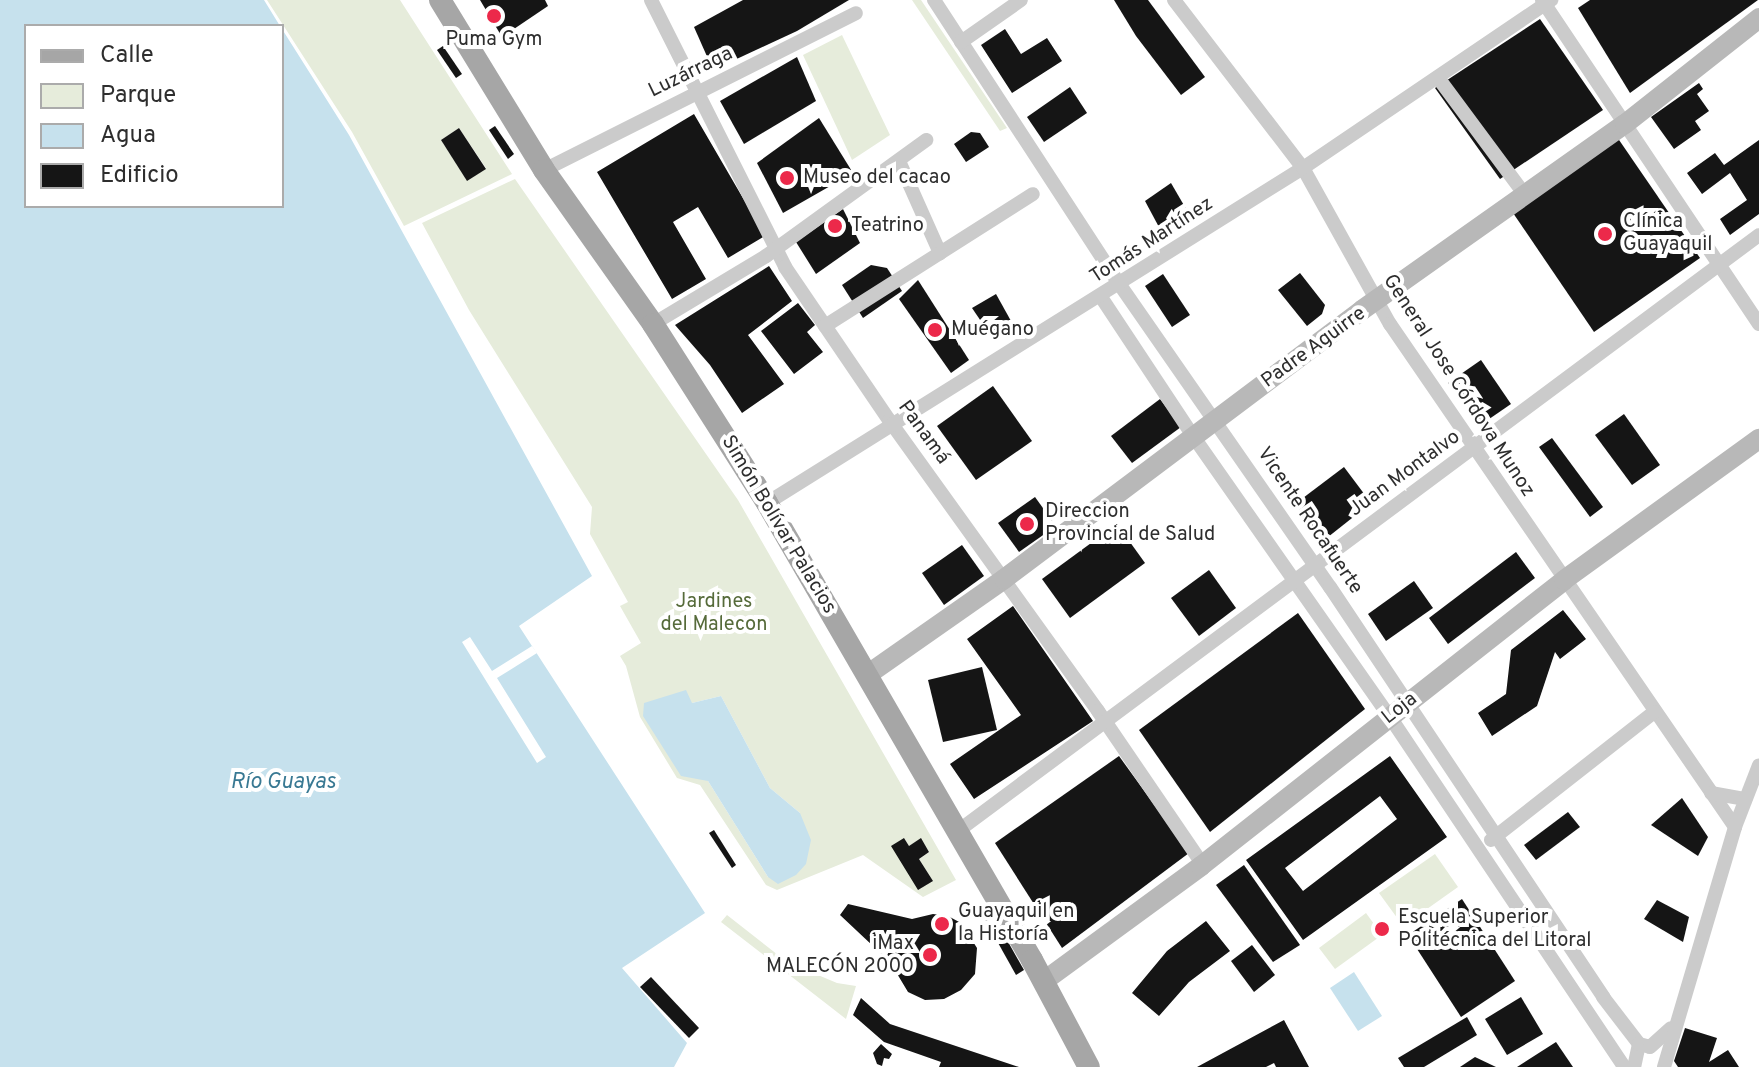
<!DOCTYPE html>
<html>
<head>
<meta charset="utf-8">
<style>
  body { margin:0 }
  #map { position:relative; width:1759px; height:1067px; overflow:hidden; background:#fff; font-family:Overpass,sans-serif }
  div>[style] { position:absolute }
  .green>* { inset:0; background:#e6ecdb }
  .water>* { inset:0; background:#c6e1ed }
  .pier>* { inset:0; background:#fff }
  .building>* { inset:0; background:#151515 }
  .street>* { height:14px; margin:-7px; padding:0 7px; transform-origin:7px; border-radius:7px; background:#cbcbcb }
  .secondary>* { height:20px; margin:-10px; padding:0 10px; transform-origin:10px; border-radius:10px; background:#b8b8b8 }
  .primary>* { height:22px; margin:-11px; padding:0 11px; transform-origin:11px; border-radius:11px; background:#a6a6a6 }
  .dots>* { width:22px; height:22px; translate:-50% -50%; box-sizing:border-box; border:4px solid #fff; border-radius:50% }
  span { translate:-50% -50%; white-space:nowrap; text-align:center; line-height:1.15; -webkit-text-stroke:8px #fff; paint-order:stroke }
  .poi-label { font-size:20px; color:#2e2e2e }
  .left { translate:0 -50%; text-align:left }
  .right { translate:-100% -50%; text-align:right }
  .street-label { font-size:20px; color:#2e2e2e }
  .park-label { font-size:20px; color:#566b3a }
  .water-label { font-size:22px; color:#397993; font-style:italic }
  .legend { position:absolute; left:24px; top:24px; width:260px; height:184px; box-sizing:border-box; background:#fff; border:2px solid #ababab; margin:0; padding:10px 14px; list-style:none; font-size:24px; color:#2e2e2e }
  .legend li { display:flex; align-items:center; gap:16px; height:40px }
  .legend b { width:40px; border:2px solid #ababab }
</style>
</head>
<body>
<div id="map">
  <div class="green">
    <i style="clip-path:polygon(evenodd,267px 0,400px 0,512px 174px,404px 226px,352px 132px,267px 0,459px 128px,486px 168px,467px 180px,441px 140px,459px 128px)"></i>
    <i style="clip-path:polygon(912px 0,921px 0,1007px 128px,1000px 131px)"></i>
    <i style="clip-path:polygon(842px 35px,890px 135px,852px 160px,803px 55px)"></i>
    <i style="clip-path:polygon(evenodd,515px 179px,738px 500px,956px 880px,923px 897px,863px 855px,777px 890px,766px 885px,700px 785px,677px 778px,640px 717px,626px 666px,620px 656px,641px 643px,620px 606px,628px 602px,590px 534px,592px 507px,469px 310px,422px 223px,515px 179px,721px 696px,770px 788px,800px 813px,768px 877px,708px 781px,692px 703px,721px 696px,515px 179px,904px 838px,909px 846px,921px 839px,929px 852px,919px 859px,932px 880px,918px 889px,904px 838px)"></i>
    <i style="clip-path:polygon(1435px 854px,1458px 887px,1403px 926px,1379px 893px)"></i>
    <i style="clip-path:polygon(1366px 913px,1382px 935px,1335px 969px,1319px 948px)"></i>
    <i style="clip-path:polygon(727px 915px,787px 962px,837px 983px,856px 986px,846px 1019px,721px 922px)"></i>
  </div>
  <div class="water">
    <i style="clip-path:polygon(0 0,264px 0,280px 26px,26px 26px,26px 206px,282px 206px,282px 29px,349px 135px,592px 576px,519px 626px,705px 913px,622px 968px,687px 1043px,674px 1067px,0 1067px)"></i>
    <i style="clip-path:polygon(686px 690px,692px 703px,721px 696px,770px 788px,800px 813px,811px 840px,806px 864px,796px 875px,778px 884px,768px 877px,708px 781px,681px 776px,643px 716px,644px 703px)"></i>
    <i style="clip-path:polygon(1354px 972px,1382px 1016px,1358px 1031px,1330px 988px)"></i>
  </div>
  <div class="pier">
    <i style="clip-path:polygon(470px 637px,492px 671px,532px 646px,537px 653px,497px 678px,546px 757px,537px 763px,462px 642px)"></i>
  </div>
  <div class="building">
    <i style="clip-path:polygon(480px 0,545px 0,548px 6px,502px 37px)"></i>
    <i style="clip-path:polygon(743px 0,849px 0,797px 31px,713px 70px,694px 27px)"></i>
    <i style="clip-path:polygon(1114px 0,1148px 0,1205px 77px,1181px 95px,1136px 36px)"></i>
    <i style="clip-path:polygon(1590px 0,1758px 0,1630px 93px,1578px 8px)"></i>
    <i style="clip-path:polygon(1540px 19px,1603px 110px,1500px 179px,1435px 88px)"></i>
    <i style="clip-path:polygon(1005px 29px,1021px 54px,1047px 38px,1062px 61px,1012px 93px,981px 45px)"></i>
    <i style="clip-path:polygon(443px 46px,462px 74px,456px 78px,437px 50px)"></i>
    <i style="clip-path:polygon(797px 57px,816px 101px,744px 144px,720px 101px)"></i>
    <i style="clip-path:polygon(1699px 83px,1703px 89px,1697px 94px,1709px 111px,1695px 121px,1701px 130px,1674px 149px,1651px 117px)"></i>
    <i style="clip-path:polygon(1070px 87px,1087px 113px,1044px 142px,1027px 117px)"></i>
    <i style="clip-path:polygon(694px 114px,765px 236px,728px 258px,698px 207px,673px 222px,706px 279px,672px 299px,597px 172px)"></i>
    <i style="clip-path:polygon(819px 118px,853px 173px,783px 213px,757px 163px)"></i>
    <i style="clip-path:polygon(495px 126px,514px 154px,508px 159px,489px 130px)"></i>
    <i style="clip-path:polygon(459px 128px,486px 169px,467px 181px,441px 140px)"></i>
    <i style="clip-path:polygon(971px 132px,980px 133px,989px 147px,966px 162px,954px 144px)"></i>
    <i style="clip-path:polygon(1617px 137px,1700px 258px,1594px 332px,1511px 210px)"></i>
    <i style="clip-path:polygon(1759px 140px,1759px 214px,1730px 235px,1720px 219px,1747px 200px,1730px 173px,1702px 194px,1687px 173px,1715px 153px,1724px 165px)"></i>
    <i style="clip-path:polygon(1171px 183px,1189px 214px,1160px 229px,1145px 201px)"></i>
    <i style="clip-path:polygon(843px 209px,860px 243px,816px 274px,796px 242px)"></i>
    <i style="clip-path:polygon(871px 265px,887px 268px,902px 291px,863px 318px,842px 285px)"></i>
    <i style="clip-path:polygon(769px 266px,792px 301px,748px 335px,784px 384px,742px 413px,710px 365px,675px 325px)"></i>
    <i style="clip-path:polygon(1300px 273px,1325px 305px,1322px 314px,1307px 326px,1278px 290px)"></i>
    <i style="clip-path:polygon(1163px 274px,1190px 315px,1172px 327px,1145px 286px)"></i>
    <i style="clip-path:polygon(918px 280px,969px 360px,951px 373px,899px 299px)"></i>
    <i style="clip-path:polygon(996px 294px,1011px 321px,991px 336px,972px 308px)"></i>
    <i style="clip-path:polygon(798px 303px,815px 325px,807px 332px,823px 352px,794px 374px,761px 331px)"></i>
    <i style="clip-path:polygon(1481px 360px,1511px 404px,1479px 426px,1448px 383px)"></i>
    <i style="clip-path:polygon(993px 386px,1032px 441px,976px 480px,937px 426px)"></i>
    <i style="clip-path:polygon(1160px 399px,1181px 427px,1132px 463px,1111px 436px)"></i>
    <i style="clip-path:polygon(1624px 414px,1660px 465px,1632px 485px,1595px 435px)"></i>
    <i style="clip-path:polygon(1552px 438px,1603px 507px,1590px 517px,1539px 447px)"></i>
    <i style="clip-path:polygon(1344px 467px,1371px 503px,1323px 541px,1295px 504px)"></i>
    <i style="clip-path:polygon(1035px 497px,1056px 526px,1019px 552px,998px 523px)"></i>
    <i style="clip-path:polygon(1117px 524px,1145px 563px,1070px 618px,1042px 579px)"></i>
    <i style="clip-path:polygon(962px 545px,984px 576px,944px 605px,922px 573px)"></i>
    <i style="clip-path:polygon(1516px 552px,1535px 578px,1448px 644px,1429px 618px)"></i>
    <i style="clip-path:polygon(1209px 570px,1236px 608px,1199px 636px,1171px 598px)"></i>
    <i style="clip-path:polygon(1414px 581px,1433px 608px,1386px 641px,1368px 614px)"></i>
    <i style="clip-path:polygon(1013px 606px,1093px 721px,974px 799px,950px 764px,1021px 715px,967px 639px)"></i>
    <i style="clip-path:polygon(1563px 610px,1586px 639px,1560px 659px,1555px 652px,1537px 706px,1492px 736px,1478px 713px,1506px 694px,1511px 650px)"></i>
    <i style="clip-path:polygon(1298px 613px,1365px 709px,1210px 832px,1139px 730px)"></i>
    <i style="clip-path:polygon(982px 667px,997px 730px,943px 742px,928px 680px)"></i>
    <i style="clip-path:polygon(1119px 756px,1189px 853px,1062px 948px,995px 843px)"></i>
    <i style="clip-path:polygon(evenodd,1390px 756px,1447px 837px,1303px 940px,1246px 860px,1390px 756px,1380px 796px,1397px 819px,1303px 891px,1285px 868px,1380px 796px)"></i>
    <i style="clip-path:polygon(1682px 798px,1708px 837px,1698px 856px,1651px 825px)"></i>
    <i style="clip-path:polygon(1568px 812px,1580px 827px,1536px 860px,1524px 845px)"></i>
    <i style="clip-path:polygon(714px 830px,736px 865px,732px 868px,709px 833px)"></i>
    <i style="clip-path:polygon(904px 838px,909px 846px,921px 838px,929px 852px,919px 859px,933px 881px,918px 890px,891px 846px)"></i>
    <i style="clip-path:polygon(1244px 865px,1300px 945px,1273px 962px,1216px 885px)"></i>
    <i style="clip-path:polygon(1462px 899px,1515px 981px,1461px 1017px,1408px 935px)"></i>
    <i style="clip-path:polygon(1657px 900px,1689px 917px,1683px 942px,1644px 919px)"></i>
    <i style="clip-path:polygon(986px 903px,1024px 970px,1016px 975px,978px 907px)"></i>
    <i style="clip-path:polygon(848px 904px,912px 919px,933px 914px,948px 916px,961px 923px,977px 948px,975px 974px,961px 990px,944px 999px,925px 1000px,908px 992px,890px 962px,840px 915px)"></i>
    <i style="clip-path:polygon(1206px 921px,1230px 951px,1189px 982px,1159px 1016px,1132px 993px,1167px 951px)"></i>
    <i style="clip-path:polygon(1252px 945px,1275px 975px,1254px 992px,1231px 961px)"></i>
    <i style="clip-path:polygon(651px 977px,699px 1028px,689px 1038px,640px 987px)"></i>
    <i style="clip-path:polygon(1521px 997px,1543px 1034px,1507px 1055px,1485px 1019px)"></i>
    <i style="clip-path:polygon(861px 998px,890px 1024px,1019px 1067px,939px 1067px,941px 1062px,884px 1042px,853px 1015px)"></i>
    <i style="clip-path:polygon(1467px 1017px,1477px 1035px,1424px 1067px,1404px 1067px,1398px 1058px)"></i>
    <i style="clip-path:polygon(1284px 1020px,1309px 1067px,1276px 1067px,1274px 1063px,1266px 1067px,1197px 1067px)"></i>
    <i style="clip-path:polygon(1685px 1028px,1717px 1038px,1709px 1062px,1728px 1050px,1739px 1067px,1678px 1067px,1674px 1061px)"></i>
    <i style="clip-path:polygon(1556px 1042px,1573px 1067px,1517px 1067px)"></i>
    <i style="clip-path:polygon(881px 1044px,892px 1054px,889px 1059px,884px 1058px,882px 1066px,877px 1064px,873px 1053px)"></i>
    <i style="clip-path:polygon(1475px 1057px,1496px 1067px,1460px 1067px)"></i>
  </div>
  <div class="street">
    <i style="left:651px;top:0;width:299px;rotate:63.3deg"></i>
    <i style="left:785px;top:267px;width:185px;rotate:55.8deg"></i>
    <i style="left:889px;top:420px;width:358px;rotate:54.3deg"></i>
    <i style="left:1098px;top:711px;width:186px;rotate:55.7deg"></i>
    <i style="left:934px;top:0;width:340px;rotate:56.9deg"></i>
    <i style="left:1120px;top:285px;width:368px;rotate:55.2deg"></i>
    <i style="left:1330px;top:587px;width:493px;rotate:56.3deg"></i>
    <i style="left:1603px;top:997px;width:59px;rotate:52.5deg"></i>
    <i style="left:1639px;top:1044px;width:24px;rotate:102deg"></i>
    <i style="left:1174px;top:0;width:212px;rotate:52.5deg"></i>
    <i style="left:1303px;top:168px;width:179px;rotate:60.9deg"></i>
    <i style="left:1390px;top:324px;width:610px;rotate:55.55deg"></i>
    <i style="left:1542px;top:0;width:390px;rotate:56.2deg"></i>
    <i style="left:961px;top:42px;width:73px;rotate:-35deg"></i>
    <i style="left:1439px;top:79px;width:146px;rotate:53.4deg"></i>
    <i style="left:899px;top:161px;width:101px;rotate:66deg"></i>
    <i style="left:544px;top:170px;width:349px;rotate:-26.7deg"></i>
    <i style="left:1101px;top:297px;width:167px;rotate:56.5deg"></i>
    <i style="left:1193px;top:436px;width:343px;rotate:55deg"></i>
    <i style="left:1390px;top:717px;width:421px;rotate:56.2deg"></i>
    <i style="left:653px;top:324px;width:132px;rotate:-31deg"></i>
    <i style="left:766px;top:256px;width:198px;rotate:-35.9deg"></i>
    <i style="left:825px;top:326px;width:246px;rotate:-32.4deg"></i>
    <i style="left:767px;top:503px;width:632px;rotate:-32.01deg"></i>
    <i style="left:1303px;top:168px;width:300px;rotate:-34.1deg"></i>
    <i style="left:1711px;top:793px;width:35px;rotate:10deg"></i>
    <i style="left:958px;top:831px;width:998px;rotate:-36.65deg"></i>
    <i style="left:1491px;top:840px;width:207px;rotate:-38.1deg"></i>
    <i style="left:1639px;top:1044px;width:11px;rotate:15deg"></i>
    <i style="left:1650px;top:1047px;width:28px;rotate:-42deg"></i>
    <i style="left:1664px;top:1067px;width:250px;rotate:-73.5deg"></i>
    <i style="left:1735px;top:827px;width:66px;rotate:-68.8deg"></i>
  </div>
  <div class="secondary">
    <i style="left:867px;top:675px;width:167px;rotate:-35deg"></i>
    <i style="left:1004px;top:579px;width:448px;rotate:-36.9deg"></i>
    <i style="left:1362px;top:310px;width:322px;rotate:-35.3deg"></i>
    <i style="left:1625px;top:124px;width:171px;rotate:-38.3deg"></i>
    <i style="left:1044px;top:981px;width:195px;rotate:-36.2deg"></i>
    <i style="left:1201px;top:866px;width:462px;rotate:-38.2deg"></i>
    <i style="left:1564px;top:580px;width:241px;rotate:-35.9deg"></i>
  </div>
  <div class="primary">
    <i style="left:440px;top:0;width:199px;rotate:58.5deg"></i>
    <i style="left:544px;top:170px;width:189px;rotate:54.7deg"></i>
    <i style="left:653px;top:324px;width:212px;rotate:57.5deg"></i>
    <i style="left:767px;top:503px;width:528px;rotate:59.89deg"></i>
    <i style="left:1032px;top:960px;width:121px;rotate:62deg"></i>
  </div>
  <div class="dots">
    <i style="left:494px;top:16px;background:#ec294a"></i>
    <i style="left:787px;top:178px;background:#ec294a"></i>
    <i style="left:835px;top:226px;background:#ec294a"></i>
    <i style="left:1605px;top:234px;background:#ec294a"></i>
    <i style="left:935px;top:330px;background:#ec294a"></i>
    <i style="left:1027px;top:524px;background:#ec294a"></i>
    <i style="left:942px;top:924px;background:#ec294a"></i>
    <i style="left:1382px;top:929px;background:#ec294a"></i>
    <i style="left:930px;top:955px;background:#ec294a"></i>
  </div>
  <div class="poi-label">
    <span style="left:494px;top:40px">Puma Gym</span>
    <span class="left" style="left:803px;top:178px">Museo del cacao</span>
    <span class="left" style="left:1623px;top:234px">Clínica<br>Guayaquil</span>
    <span class="left" style="left:851px;top:226px">Teatrino</span>
    <span class="left" style="left:951px;top:330px">Muégano</span>
    <span class="left" style="left:1045px;top:524px">Direccion<br>Provincial de Salud</span>
    <span class="left" style="left:958px;top:924px">Guayaquil en<br>la Historía</span>
    <span class="left" style="left:1398px;top:930px">Escuela Superior<br>Politécnica del Litoral</span>
    <span class="right" style="left:914px;top:956px">iMax<br>MALECÓN 2000</span>
  </div>
  <div class="street-label">
    <span style="left:691px;top:73px;rotate:-26deg">Luzárraga</span>
    <span style="left:1152px;top:241px;rotate:-33deg">Tomás Martínez</span>
    <span style="left:1314px;top:348px;rotate:-36deg">Padre Aguirre</span>
    <span style="left:1458px;top:386px;rotate:57deg">General Jose Córdova Munoz</span>
    <span style="left:923px;top:433px;rotate:54deg">Panamá</span>
    <span style="left:1405px;top:474px;rotate:-36deg">Juan Montalvo</span>
    <span style="left:1309px;top:521px;rotate:56deg">Vicente Rocafuerte</span>
    <span style="left:778px;top:525px;rotate:59deg">Simón Bolívar Palacios</span>
    <span style="left:1400px;top:709px;rotate:-38deg">Loja</span>
  </div>
  <div class="park-label">
    <span style="left:714px;top:614px">Jardines<br>del Malecon</span>
  </div>
  <div class="water-label">
    <span style="left:283px;top:783px">Río Guayas</span>
  </div>
  <ul class="legend">
  <li><b style="height:10px;background:#a6a6a6"></b>Calle</li>
  <li><b style="height:22px;background:#e6ecdb"></b>Parque</li>
  <li><b style="height:22px;background:#c6e1ed"></b>Agua</li>
  <li><b style="height:22px;background:#151515"></b>Edificio</li>
  </ul>
</div>
</body>
</html>
